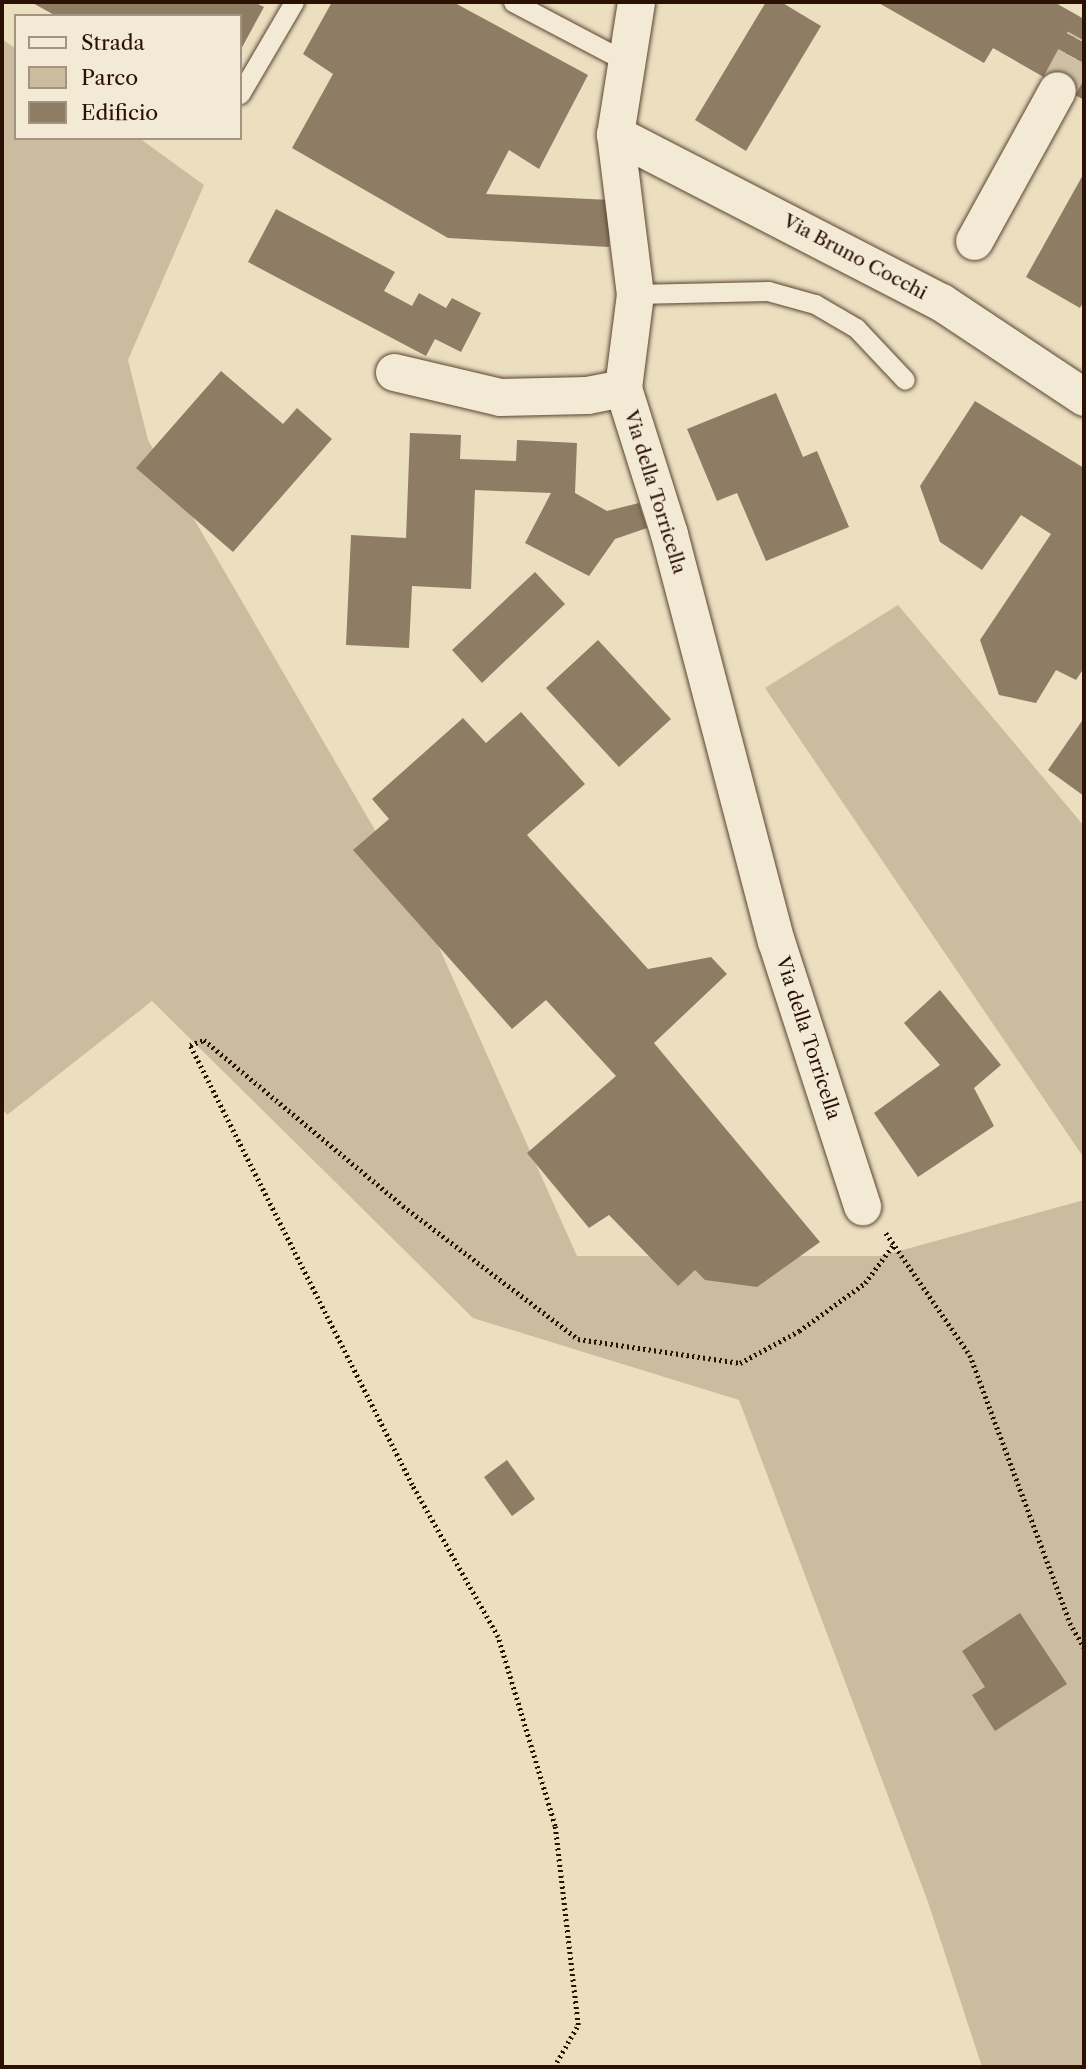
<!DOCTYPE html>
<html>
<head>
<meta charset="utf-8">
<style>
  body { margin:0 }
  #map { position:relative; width:1086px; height:2069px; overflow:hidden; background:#ecdfc0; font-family:"Libre Caslon Text",serif }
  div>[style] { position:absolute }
  .green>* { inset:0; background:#cbbca0 }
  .building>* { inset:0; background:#8f7c65 }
  .minor-tunnel>* { height:37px; margin-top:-18.5px; transform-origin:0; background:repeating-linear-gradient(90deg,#cfc0a4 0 37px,transparent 0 55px) }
  .path>* { height:4.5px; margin-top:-2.25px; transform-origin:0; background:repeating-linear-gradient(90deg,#2a1102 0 2px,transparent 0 5.5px) }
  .roads { filter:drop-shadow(0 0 2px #5a4432) drop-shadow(0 0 2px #5a4432) }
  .service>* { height:19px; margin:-9.5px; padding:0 9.5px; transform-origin:9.5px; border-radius:9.5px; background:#f3ead6 }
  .minor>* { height:37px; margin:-18.5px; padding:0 18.5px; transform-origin:18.5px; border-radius:18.5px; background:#f3ead6 }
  span { translate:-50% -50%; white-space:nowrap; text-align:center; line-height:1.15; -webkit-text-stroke:5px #f3ead6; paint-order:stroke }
  .street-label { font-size:19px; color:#2a1102 }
  .frame { position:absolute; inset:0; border:4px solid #2a1102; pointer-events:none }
  .legend { position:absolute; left:14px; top:14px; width:228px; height:126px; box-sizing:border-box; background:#f3ead6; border:2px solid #a39381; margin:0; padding:9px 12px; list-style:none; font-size:21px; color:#2a1102 }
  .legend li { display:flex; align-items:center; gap:14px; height:35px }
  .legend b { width:35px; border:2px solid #a39381 }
</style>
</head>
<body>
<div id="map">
  <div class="green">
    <i style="clip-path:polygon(2px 39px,16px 49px,16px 138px,139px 138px,204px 185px,128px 360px,148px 440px,425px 916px,577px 1256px,881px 1256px,1084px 1200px,1084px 2067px,982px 2067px,928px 1902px,739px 1400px,473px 1318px,152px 1001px,7px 1115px,2px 1108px)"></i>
    <i style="clip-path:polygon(898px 605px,1084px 826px,1084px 1158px,765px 688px)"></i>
  </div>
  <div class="building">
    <i style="clip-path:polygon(31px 2px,254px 2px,264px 7px,240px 51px,240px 16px,56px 16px)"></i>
    <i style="clip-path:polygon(332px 2px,453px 2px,588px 75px,539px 169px,509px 150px,486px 194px,610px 200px,609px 247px,448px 238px,292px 148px,333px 74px,303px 54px)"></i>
    <i style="clip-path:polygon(766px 2px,781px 2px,821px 26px,746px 151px,695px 120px)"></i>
    <i style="clip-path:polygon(877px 2px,1054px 2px,1084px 19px,1084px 100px,993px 48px,984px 63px)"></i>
    <i style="clip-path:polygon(1084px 173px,1084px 301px,1080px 308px,1026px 277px)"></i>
    <i style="clip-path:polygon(276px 209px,395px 272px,384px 291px,412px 306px,419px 293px,446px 308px,452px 298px,481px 313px,461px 352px,435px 339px,426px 356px,248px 262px)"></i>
    <i style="clip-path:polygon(221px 371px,283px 424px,297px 408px,332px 439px,233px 552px,136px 468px)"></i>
    <i style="clip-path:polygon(776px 393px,803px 457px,817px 451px,849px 527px,766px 561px,737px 493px,717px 501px,687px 429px)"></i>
    <i style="clip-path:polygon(975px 401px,1084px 468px,1084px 668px,1076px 680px,1056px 670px,1036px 703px,999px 695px,980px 640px,1051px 534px,1021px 515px,982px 570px,940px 542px,920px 486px)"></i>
    <i style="clip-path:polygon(410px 433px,461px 435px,460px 459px,516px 461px,517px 440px,577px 443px,575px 493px,607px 511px,639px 503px,647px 528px,615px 539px,589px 576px,525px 543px,551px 493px,475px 490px,471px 589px,412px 586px,409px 648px,346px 645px,351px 535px,406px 538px)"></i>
    <i style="clip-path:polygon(535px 572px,565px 604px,482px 683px,452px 650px)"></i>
    <i style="clip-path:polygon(598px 640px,671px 719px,619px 767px,546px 688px)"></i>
    <i style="clip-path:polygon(521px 712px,585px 784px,527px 835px,648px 969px,711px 957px,727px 974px,654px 1043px,820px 1242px,757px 1287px,705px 1280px,695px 1270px,678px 1286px,609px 1215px,589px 1228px,527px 1153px,616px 1076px,546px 1000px,512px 1029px,353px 850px,389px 819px,372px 799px,463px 718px,486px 743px)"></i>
    <i style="clip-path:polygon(1084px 718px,1084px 796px,1048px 770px)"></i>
    <i style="clip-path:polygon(940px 990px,1001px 1065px,974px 1088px,994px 1126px,918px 1177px,874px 1113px,940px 1065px,904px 1023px)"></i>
    <i style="clip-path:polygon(507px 1460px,535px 1499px,512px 1516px,484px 1477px)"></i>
    <i style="clip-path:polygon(1020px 1613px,1067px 1684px,995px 1731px,972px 1695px,985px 1687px,962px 1651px)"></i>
  </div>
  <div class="minor-tunnel">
    <i style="left:1057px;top:90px;width:57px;rotate:-61.6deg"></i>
  </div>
  <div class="path">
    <i style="left:886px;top:1233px;width:148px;rotate:55.5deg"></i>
    <i style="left:970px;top:1355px;width:286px;rotate:69.5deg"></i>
    <i style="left:1070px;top:1623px;width:28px;rotate:60deg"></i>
    <i style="left:554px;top:2067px;width:48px;rotate:-60.3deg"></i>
    <i style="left:578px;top:2025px;width:200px;rotate:-96.6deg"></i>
    <i style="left:555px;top:1826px;width:197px;rotate:-106.8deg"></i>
    <i style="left:498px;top:1637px;width:175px;rotate:-119.5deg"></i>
    <i style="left:412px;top:1485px;width:493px;rotate:-116.8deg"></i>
    <i style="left:190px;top:1045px;width:15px;rotate:-20deg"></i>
    <i style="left:204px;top:1040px;width:259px;rotate:39.8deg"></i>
    <i style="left:403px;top:1206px;width:220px;rotate:37.2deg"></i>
    <i style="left:578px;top:1339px;width:164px;rotate:8.4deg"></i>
    <i style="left:740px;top:1363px;width:67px;rotate:-28.5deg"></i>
    <i style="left:799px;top:1331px;width:82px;rotate:-36deg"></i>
    <i style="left:865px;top:1283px;width:49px;rotate:-53.4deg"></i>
  </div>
  <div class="roads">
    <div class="service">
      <i style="left:513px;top:2px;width:129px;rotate:27.8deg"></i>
      <i style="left:240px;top:94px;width:107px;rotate:-59.6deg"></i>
      <i style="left:635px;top:294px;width:133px;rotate:-1.3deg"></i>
      <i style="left:768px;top:291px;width:49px;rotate:15.5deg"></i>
      <i style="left:815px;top:304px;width:48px;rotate:30.3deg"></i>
      <i style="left:856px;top:328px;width:71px;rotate:46.7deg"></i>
    </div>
    <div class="minor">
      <i style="left:636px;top:2px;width:134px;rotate:99deg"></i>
      <i style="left:615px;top:134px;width:161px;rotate:82.9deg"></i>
      <i style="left:635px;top:294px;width:95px;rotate:97.3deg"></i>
      <i style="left:623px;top:388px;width:153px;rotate:72.5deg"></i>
      <i style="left:669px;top:534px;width:421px;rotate:75.3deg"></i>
      <i style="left:776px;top:941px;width:279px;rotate:72deg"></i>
      <i style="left:615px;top:134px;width:367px;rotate:27.3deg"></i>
      <i style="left:941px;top:302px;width:172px;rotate:33.6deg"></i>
      <i style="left:974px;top:241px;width:172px;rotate:-61.2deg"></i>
      <i style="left:394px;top:372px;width:109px;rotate:13.3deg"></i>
      <i style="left:500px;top:397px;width:87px;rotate:-1.3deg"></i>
      <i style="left:587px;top:395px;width:37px;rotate:-11deg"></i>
    </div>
  </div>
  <div class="street-label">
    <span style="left:855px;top:257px;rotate:28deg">Via Bruno Cocchi</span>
    <span style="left:655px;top:492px;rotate:73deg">Via della Torricella</span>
    <span style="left:808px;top:1038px;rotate:72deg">Via della Torricella</span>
  </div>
  <div class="frame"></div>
  <ul class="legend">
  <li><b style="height:9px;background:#f3ead6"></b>Strada</li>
  <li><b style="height:19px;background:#cbbca0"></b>Parco</li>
  <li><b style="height:19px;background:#8f7c65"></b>Edificio</li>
  </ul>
</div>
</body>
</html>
